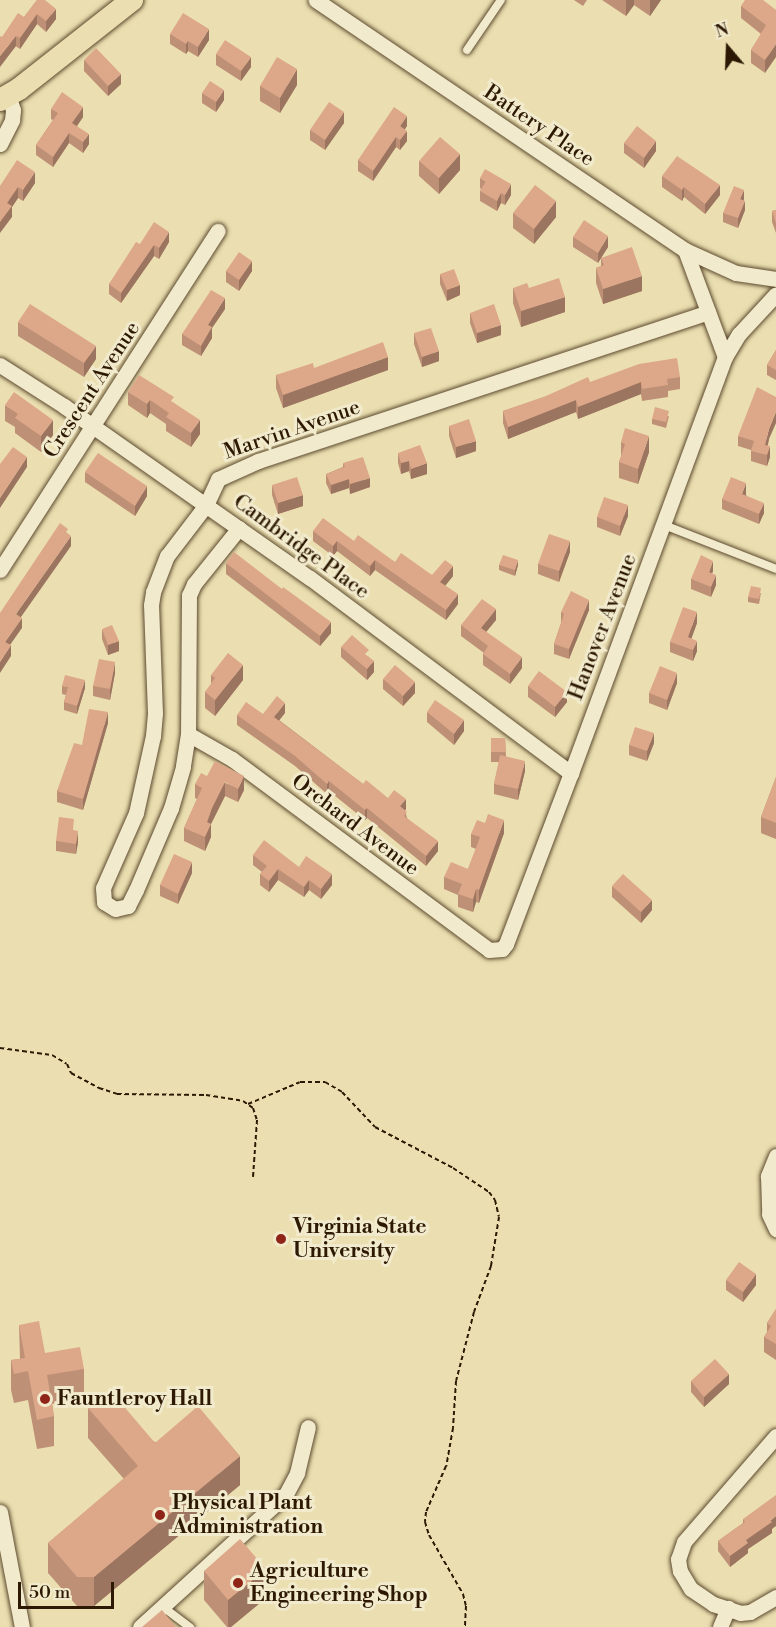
<!DOCTYPE html>
<html>
<head>
<meta charset="utf-8">
<style>
  body { margin:0 }
  #map { position:relative; width:776px; height:1627px; overflow:hidden; background:#ebdfb1; font-family:"Libre Bodoni",serif }
  div>[style] { position:absolute }
  .path>* { height:2px; margin-top:-1px; transform-origin:0; background:repeating-linear-gradient(90deg,#2d1903 0 4.5px,transparent 0 7.5px) }
  .roads { filter:drop-shadow(0 0 2px #5c4a2e) drop-shadow(0 0 2px #5c4a2e) }
  .service>* { height:8px; margin:-4px; padding:0 4px; transform-origin:4px; border-radius:4px; background:#f2eacc }
  .minor>* { height:15px; margin:-7.5px; padding:0 7.5px; transform-origin:7.5px; border-radius:7.5px; background:#f2eacc }
  .primary>* { height:22px; margin:-11px; padding:0 11px; transform-origin:11px; border-radius:11px; background:#ebdfb1 }
  .wall>* { inset:0; background:#be9076 }
  .shaded-wall>* { inset:0; background:#9b7560 }
  .building>* { inset:0; background:#dda789 }
  .dots>* { width:16px; height:16px; translate:-50% -50%; box-sizing:border-box; border:3px solid #f2eacc; border-radius:50% }
  span { translate:-50% -50%; white-space:nowrap; text-align:center; line-height:1.15; -webkit-text-stroke:6px #f2eacc; paint-order:stroke }
  .street-label { font-size:21px; color:#2d1903 }
  .poi-label { font-size:21px; color:#2d1903; font-weight:700 }
  .left { translate:0 -50%; text-align:left }
  .north { position:absolute; left:698px; top:18px; width:60px; height:60px; -webkit-text-stroke:4px #f2eacc; paint-order:stroke; rotate:341deg; font-size:16px; font-weight:700; line-height:24px; text-align:center; color:#2d1903 }
  .north::after { content:''; display:block; margin:auto; width:21px; height:27px; background:#2d1903; clip-path:polygon(50% 0,100% 100%,50% 72%,0 100%) }
  .scale { position:absolute; left:18px; top:1582px; width:96px; height:27px; box-sizing:border-box; border:3px solid #2d1903; border-top:0; padding-left:8px; font-size:18px; line-height:21px; white-space:nowrap; color:#2d1903; -webkit-text-stroke:4px #f2eacc; paint-order:stroke }
</style>
</head>
<body>
<div id="map">
  <div class="path">
    <i style="left:0;top:1048px;width:52px;rotate:7.7deg"></i>
    <i style="left:52px;top:1055px;width:17px;rotate:31deg"></i>
    <i style="left:67px;top:1064px;width:10px;rotate:66deg"></i>
    <i style="left:71px;top:1073px;width:32px;rotate:28deg"></i>
    <i style="left:99px;top:1088px;width:19px;rotate:18deg"></i>
    <i style="left:117px;top:1094px;width:89px;rotate:0.6deg"></i>
    <i style="left:206px;top:1095px;width:37px;rotate:9deg"></i>
    <i style="left:243px;top:1101px;width:12px;rotate:35deg"></i>
    <i style="left:253px;top:1108px;width:13px;rotate:72deg"></i>
    <i style="left:257px;top:1120px;width:57px;rotate:94deg"></i>
    <i style="left:248px;top:1104px;width:56px;rotate:-22.9deg"></i>
    <i style="left:300px;top:1082px;width:25px"></i>
    <i style="left:325px;top:1082px;width:20px;rotate:30deg"></i>
    <i style="left:342px;top:1092px;width:48px;rotate:46.7deg"></i>
    <i style="left:375px;top:1127px;width:88px;rotate:27.7deg"></i>
    <i style="left:453px;top:1168px;width:43px;rotate:33.7deg"></i>
    <i style="left:489px;top:1192px;width:10px;rotate:53deg"></i>
    <i style="left:495px;top:1200px;width:17px;rotate:77deg"></i>
    <i style="left:499px;top:1217px;width:50px;rotate:99.3deg"></i>
    <i style="left:491px;top:1266px;width:49px;rotate:110.3deg"></i>
    <i style="left:474px;top:1312px;width:71px;rotate:104.6deg"></i>
    <i style="left:456px;top:1381px;width:47px;rotate:93.7deg"></i>
    <i style="left:453px;top:1428px;width:39px;rotate:100deg"></i>
    <i style="left:446px;top:1466px;width:50px;rotate:113.5deg"></i>
    <i style="left:426px;top:1512px;width:10px;rotate:96deg"></i>
    <i style="left:425px;top:1522px;width:14px;rotate:73deg"></i>
    <i style="left:429px;top:1535px;width:68px;rotate:60deg"></i>
    <i style="left:463px;top:1594px;width:12px;rotate:76deg"></i>
    <i style="left:466px;top:1606px;width:21px;rotate:93deg"></i>
  </div>
  <div class="roads">
    <div class="service">
      <i style="left:467px;top:50px;width:60px;rotate:-55.8deg"></i>
      <i style="left:664px;top:525px;width:120px;rotate:21.4deg"></i>
      <i style="left:163px;top:1607px;width:34px;rotate:37deg"></i>
    </div>
    <div class="minor">
      <i style="left:0;top:144px;width:27px;rotate:-63deg"></i>
      <i style="left:12px;top:120px;width:10px;rotate:-84deg"></i>
      <i style="left:13px;top:110px;width:16px;rotate:-108deg"></i>
      <i style="left:685px;top:250px;width:56px;rotate:24.3deg"></i>
      <i style="left:736px;top:273px;width:40px;rotate:8.5deg"></i>
      <i style="left:725px;top:357px;width:27px;rotate:-59deg"></i>
      <i style="left:739px;top:334px;width:54px;rotate:-47.2deg"></i>
      <i style="left:0;top:365px;width:76px;rotate:32.6deg"></i>
      <i style="left:64px;top:406px;width:300px;rotate:35deg"></i>
      <i style="left:310px;top:578px;width:326px;rotate:36.8deg"></i>
      <i style="left:239px;top:528px;width:72px;rotate:128.8deg"></i>
      <i style="left:194px;top:584px;width:12px;rotate:114deg"></i>
      <i style="left:189px;top:595px;width:139px;rotate:90.4deg"></i>
      <i style="left:188px;top:734px;width:33px;rotate:99deg"></i>
      <i style="left:183px;top:767px;width:43px;rotate:106.3deg"></i>
      <i style="left:171px;top:808px;width:89px;rotate:113.1deg"></i>
      <i style="left:136px;top:890px;width:18px;rotate:117deg"></i>
      <i style="left:128px;top:906px;width:13px;rotate:167deg"></i>
      <i style="left:115px;top:909px;width:13px;rotate:-148deg"></i>
      <i style="left:104px;top:902px;width:14px;rotate:-94deg"></i>
      <i style="left:103px;top:888px;width:82px;rotate:-66.3deg"></i>
      <i style="left:136px;top:813px;width:79px;rotate:-77.6deg"></i>
      <i style="left:153px;top:736px;width:23px;rotate:-85deg"></i>
      <i style="left:155px;top:713px;width:108px;rotate:-92.1deg"></i>
      <i style="left:151px;top:605px;width:13px;rotate:-81deg"></i>
      <i style="left:153px;top:592px;width:39px;rotate:-69deg"></i>
      <i style="left:167px;top:556px;width:64px;rotate:-52.6deg"></i>
      <i style="left:206px;top:505px;width:29px;rotate:-65deg"></i>
      <i style="left:218px;top:479px;width:44px;rotate:-24.2deg"></i>
      <i style="left:258px;top:461px;width:474px;rotate:-18.3deg"></i>
      <i style="left:0;top:570px;width:403px;rotate:-57.3deg"></i>
      <i style="left:188px;top:734px;width:51px;rotate:29.6deg"></i>
      <i style="left:232px;top:759px;width:320px;rotate:36.6deg"></i>
      <i style="left:489px;top:950px;width:13px;rotate:-4deg"></i>
      <i style="left:502px;top:949px;width:6px;rotate:-51deg"></i>
      <i style="left:506px;top:944px;width:183px;rotate:-69.2deg"></i>
      <i style="left:571px;top:773px;width:444px;rotate:-69.7deg"></i>
      <i style="left:725px;top:357px;width:114px;rotate:-110.5deg"></i>
      <i style="left:685px;top:250px;width:446px;rotate:-145.9deg"></i>
      <i style="left:776px;top:1156px;width:22px;rotate:112deg"></i>
      <i style="left:768px;top:1176px;width:38px;rotate:88deg"></i>
      <i style="left:769px;top:1214px;width:17px;rotate:65deg"></i>
      <i style="left:776px;top:1436px;width:140px;rotate:131deg"></i>
      <i style="left:684px;top:1542px;width:18px;rotate:109deg"></i>
      <i style="left:678px;top:1559px;width:12px;rotate:81deg"></i>
      <i style="left:680px;top:1571px;width:21px;rotate:59deg"></i>
      <i style="left:691px;top:1589px;width:27px;rotate:34deg"></i>
      <i style="left:713px;top:1604px;width:28px;rotate:18deg"></i>
      <i style="left:740px;top:1613px;width:10px;rotate:-6deg"></i>
      <i style="left:750px;top:1612px;width:30px;rotate:-30deg"></i>
      <i style="left:0;top:1512px;width:117px;rotate:79.2deg"></i>
      <i style="left:140px;top:1627px;width:197px;rotate:-42.3deg"></i>
      <i style="left:286px;top:1494px;width:24px;rotate:-62deg"></i>
      <i style="left:297px;top:1473px;width:47px;rotate:-76.6deg"></i>
      <i style="left:720px;top:1627px;width:21px;rotate:-67deg"></i>
    </div>
    <div class="primary">
      <i style="left:0;top:100px;width:22px;rotate:-30deg"></i>
      <i style="left:19px;top:89px;width:144px;rotate:-38.2deg"></i>
    </div>
  </div>
  <div class="wall">
    <i style="clip-path:polygon(37px 0,56px 19px,46px 32px,37px 24px,20px 49px,2px 37px,24px 17px)"></i>
    <i style="clip-path:polygon(574px 0,587px 0,583px 6px)"></i>
    <i style="clip-path:polygon(602px 0,661px 0,650px 16px,634px 5px,626px 16px)"></i>
    <i style="clip-path:polygon(741px 6px,776px 10px,765px 73px,751px 63px,751px 50px,761px 34px,741px 18px)"></i>
    <i style="clip-path:polygon(170px 34px,209px 40px,198px 57px,188px 51px,186px 54px,170px 44px)"></i>
    <i style="clip-path:polygon(216px 54px,251px 67px,241px 81px,216px 65px)"></i>
    <i style="clip-path:polygon(84px 60px,121px 84px,108px 96px,84px 71px)"></i>
    <i style="clip-path:polygon(297px 85px,280px 113px,260px 101px,260px 86px)"></i>
    <i style="clip-path:polygon(202px 93px,224px 100px,216px 112px,202px 103px)"></i>
    <i style="clip-path:polygon(51px 109px,83px 117px,77px 126px,89px 144px,83px 153px,69px 143px,53px 167px,36px 155px,36px 145px,53px 120px,51px 119px)"></i>
    <i style="clip-path:polygon(344px 123px,325px 150px,310px 140px,310px 130px)"></i>
    <i style="clip-path:polygon(407px 126px,405px 129px,407px 141px,400px 150px,396px 147px,373px 181px,358px 171px,358px 160px)"></i>
    <i style="clip-path:polygon(624px 143px,656px 151px,644px 168px,624px 153px)"></i>
    <i style="clip-path:polygon(419px 161px,460px 170px,439px 194px,419px 176px)"></i>
    <i style="clip-path:polygon(662px 176px,720px 195px,705px 214px,684px 197px,682px 201px,662px 187px)"></i>
    <i style="clip-path:polygon(480px 178px,511px 195px,505px 205px,501px 203px,497px 211px,480px 201px,480px 191px,481px 189px,480px 188px)"></i>
    <i style="clip-path:polygon(35px 183px,23px 201px,18px 198px,12px 207px,12px 217px,0 186px)"></i>
    <i style="clip-path:polygon(744px 199px,745px 210px,738px 228px,723px 222px,723px 213px)"></i>
    <i style="clip-path:polygon(776px 210px,776px 233px,772px 222px,772px 211px)"></i>
    <i style="clip-path:polygon(513px 213px,556px 217px,534px 244px,513px 228px)"></i>
    <i style="clip-path:polygon(573px 237px,608px 247px,601px 258px,642px 291px,603px 304px,596px 283px,596px 268px,601px 266px,601px 258px,598px 263px,573px 247px)"></i>
    <i style="clip-path:polygon(169px 242px,159px 259px,154px 256px,121px 303px,109px 294px,109px 284px,140px 244px)"></i>
    <i style="clip-path:polygon(226px 271px,252px 271px,239px 291px,226px 282px)"></i>
    <i style="clip-path:polygon(440px 274px,460px 295px,447px 301px,440px 284px)"></i>
    <i style="clip-path:polygon(513px 288px,529px 288px,565px 312px,521px 327px,513px 303px)"></i>
    <i style="clip-path:polygon(225px 309px,212px 328px,212px 338px,201px 356px,182px 345px,182px 334px)"></i>
    <i style="clip-path:polygon(470px 313px,501px 335px,477px 343px,470px 323px)"></i>
    <i style="clip-path:polygon(18px 322px,96px 359px,84px 377px,18px 336px)"></i>
    <i style="clip-path:polygon(414px 333px,439px 361px,422px 367px,414px 344px)"></i>
    <i style="clip-path:polygon(776px 350px,776px 380px,767px 375px,767px 365px)"></i>
    <i style="clip-path:polygon(314px 368px,388px 370px,283px 408px,276px 388px,276px 375px)"></i>
    <i style="clip-path:polygon(680px 377px,680px 389px,668px 391px,668px 397px,642px 401px,641px 394px,578px 419px,576px 412px,508px 439px,503px 423px,503px 411px,590px 382px)"></i>
    <i style="clip-path:polygon(128px 392px,174px 403px,200px 434px,191px 447px,166px 431px,166px 424px,150px 413px,147px 418px,128px 405px)"></i>
    <i style="clip-path:polygon(5px 405px,53px 435px,41px 452px,15px 433px,15px 427px,5px 421px)"></i>
    <i style="clip-path:polygon(669px 416px,666px 428px,652px 424px,652px 419px)"></i>
    <i style="clip-path:polygon(449px 426px,476px 451px,456px 458px,449px 436px)"></i>
    <i style="clip-path:polygon(738px 436px,769px 439px,768px 445px,770px 457px,767px 466px,751px 461px,751px 450px,738px 446px)"></i>
    <i style="clip-path:polygon(621px 442px,649px 452px,638px 484px,619px 478px,619px 462px,621px 457px)"></i>
    <i style="clip-path:polygon(398px 453px,427px 474px,411px 479px,409px 471px,401px 474px,398px 463px)"></i>
    <i style="clip-path:polygon(343px 463px,370px 487px,350px 494px,349px 488px,331px 494px,326px 483px,326px 474px,343px 467px)"></i>
    <i style="clip-path:polygon(85px 472px,147px 496px,135px 516px,85px 482px)"></i>
    <i style="clip-path:polygon(272px 485px,303px 506px,278px 514px,272px 495px)"></i>
    <i style="clip-path:polygon(746px 494px,746px 495px,764px 513px,759px 524px,722px 509px,722px 499px)"></i>
    <i style="clip-path:polygon(628px 516px,620px 536px,597px 527px,597px 517px)"></i>
    <i style="clip-path:polygon(313px 531px,354px 541px,395px 562px,432px 575px,453px 576px,445px 586px,458px 604px,446px 620px,375px 570px,370px 576px,337px 551px,333px 556px,313px 541px)"></i>
    <i style="clip-path:polygon(570px 552px,559px 582px,538px 574px,538px 564px)"></i>
    <i style="clip-path:polygon(226px 563px,331px 633px,320px 646px,226px 574px)"></i>
    <i style="clip-path:polygon(499px 565px,518px 565px,515px 576px,499px 570px)"></i>
    <i style="clip-path:polygon(713px 571px,712px 573px,716px 585px,711px 597px,691px 589px,691px 579px)"></i>
    <i style="clip-path:polygon(761px 593px,759px 604px,748px 602px,748px 597px)"></i>
    <i style="clip-path:polygon(589px 610px,569px 659px,554px 654px,554px 644px,561px 623px,561px 612px)"></i>
    <i style="clip-path:polygon(496px 620px,486px 632px,522px 668px,510px 684px,483px 665px,483px 654px,484px 653px,461px 636px,461px 625px)"></i>
    <i style="clip-path:polygon(697px 623px,691px 639px,697px 651px,693px 661px,670px 652px,670px 642px)"></i>
    <i style="clip-path:polygon(102px 629px,119px 651px,108px 655px,102px 639px)"></i>
    <i style="clip-path:polygon(341px 647px,369px 657px,374px 672px,367px 680px,341px 657px)"></i>
    <i style="clip-path:polygon(115px 673px,110px 700px,93px 696px,93px 686px)"></i>
    <i style="clip-path:polygon(211px 675px,243px 680px,215px 716px,205px 708px,205px 692px,211px 685px)"></i>
    <i style="clip-path:polygon(383px 679px,415px 693px,403px 706px,383px 689px)"></i>
    <i style="clip-path:polygon(677px 683px,667px 710px,649px 703px,649px 693px)"></i>
    <i style="clip-path:polygon(62px 686px,85px 688px,77px 714px,64px 710px,64px 702px,66px 695px,62px 694px)"></i>
    <i style="clip-path:polygon(528px 686px,567px 702px,555px 717px,528px 697px)"></i>
    <i style="clip-path:polygon(427px 712px,464px 731px,454px 745px,427px 722px)"></i>
    <i style="clip-path:polygon(285px 713px,279px 720px,363px 784px,406px 809px,405px 810px,407px 818px,438px 851px,426px 866px,367px 818px,365px 820px,329px 791px,327px 794px,295px 766px,237px 725px,237px 715px)"></i>
    <i style="clip-path:polygon(108px 723px,83px 810px,57px 802px,57px 791px,82px 745px)"></i>
    <i style="clip-path:polygon(491px 738px,505px 738px,506px 757px,525px 771px,518px 800px,494px 794px,494px 784px,499px 762px,491px 762px)"></i>
    <i style="clip-path:polygon(654px 743px,647px 761px,629px 755px,629px 745px)"></i>
    <i style="clip-path:polygon(207px 776px,244px 790px,238px 802px,225px 796px,211px 824px,211px 837px,205px 851px,184px 841px,184px 828px,197px 799px,195px 798px,195px 784px)"></i>
    <i style="clip-path:polygon(776px 777px,776px 839px,761px 833px,761px 817px)"></i>
    <i style="clip-path:polygon(74px 831px,78px 842px,76px 854px,56px 851px,56px 841px)"></i>
    <i style="clip-path:polygon(504px 833px,479px 903px,476px 902px,473px 912px,458px 907px,458px 895px,444px 889px,444px 877px,468px 869px,476px 849px,471px 847px,471px 834px)"></i>
    <i style="clip-path:polygon(253px 855px,299px 867px,332px 885px,321px 899px,309px 890px,304px 897px,278px 880px,269px 892px,260px 885px,260px 874px,262px 872px,253px 865px)"></i>
    <i style="clip-path:polygon(192px 873px,178px 904px,160px 896px,160px 885px)"></i>
    <i style="clip-path:polygon(612px 886px,652px 910px,641px 923px,612px 897px)"></i>
    <i style="clip-path:polygon(726px 1280px,756px 1285px,743px 1302px,726px 1290px)"></i>
    <i style="clip-path:polygon(776px 1309px,776px 1360px,764px 1352px,764px 1337px,767px 1332px,767px 1323px)"></i>
    <i style="clip-path:polygon(19px 1325px,45px 1353px,84px 1369px,84px 1398px,52px 1404px,54px 1416px,54px 1446px,37px 1449px,28px 1400px,14px 1403px,11px 1390px,11px 1360px,20px 1359px)"></i>
    <i style="clip-path:polygon(691px 1381px,729px 1384px,704px 1407px,691px 1392px)"></i>
    <i style="clip-path:polygon(88px 1408px,240px 1485px,94px 1606px,77px 1606px,48px 1573px,48px 1543px,124px 1479px,88px 1438px)"></i>
    <i style="clip-path:polygon(743px 1519px,772px 1529px,772px 1533px,748px 1549px,748px 1553px,730px 1567px,718px 1551px,718px 1541px,743px 1523px)"></i>
    <i style="clip-path:polygon(204px 1571px,266px 1598px,231px 1627px,227px 1627px,204px 1600px)"></i>
  </div>
  <div class="shaded-wall">
    <i style="clip-path:polygon(626px 0,634px 0,634px 5px,626px 16px)"></i>
    <i style="clip-path:polygon(650px 0,661px 0,650px 16px)"></i>
    <i style="clip-path:polygon(56px 9px,56px 19px,46px 32px,46px 21px)"></i>
    <i style="clip-path:polygon(37px 14px,37px 24px,20px 49px,20px 38px)"></i>
    <i style="clip-path:polygon(209px 29px,209px 40px,198px 57px,198px 47px)"></i>
    <i style="clip-path:polygon(16px 36px,16px 46px,0 67px,0 56px)"></i>
    <i style="clip-path:polygon(188px 41px,188px 51px,186px 54px,186px 44px)"></i>
    <i style="clip-path:polygon(776px 44px,776px 57px,765px 73px,765px 60px)"></i>
    <i style="clip-path:polygon(251px 57px,251px 67px,241px 81px,241px 71px)"></i>
    <i style="clip-path:polygon(297px 69px,297px 85px,280px 113px,280px 98px)"></i>
    <i style="clip-path:polygon(121px 74px,121px 84px,108px 96px,108px 86px)"></i>
    <i style="clip-path:polygon(224px 90px,224px 100px,216px 112px,216px 102px)"></i>
    <i style="clip-path:polygon(83px 107px,83px 117px,72px 133px,72px 123px)"></i>
    <i style="clip-path:polygon(344px 112px,344px 123px,325px 150px,325px 140px)"></i>
    <i style="clip-path:polygon(407px 116px,407px 126px,400px 136px,400px 126px)"></i>
    <i style="clip-path:polygon(407px 131px,407px 141px,400px 150px,400px 140px)"></i>
    <i style="clip-path:polygon(69px 133px,69px 143px,53px 167px,53px 157px)"></i>
    <i style="clip-path:polygon(89px 134px,89px 144px,83px 153px,83px 142px)"></i>
    <i style="clip-path:polygon(396px 137px,396px 147px,373px 181px,373px 171px)"></i>
    <i style="clip-path:polygon(656px 141px,656px 151px,644px 168px,644px 158px)"></i>
    <i style="clip-path:polygon(460px 154px,460px 170px,439px 194px,439px 178px)"></i>
    <i style="clip-path:polygon(35px 172px,35px 183px,23px 201px,23px 190px)"></i>
    <i style="clip-path:polygon(511px 184px,511px 195px,505px 205px,505px 195px)"></i>
    <i style="clip-path:polygon(720px 185px,720px 195px,705px 214px,705px 204px)"></i>
    <i style="clip-path:polygon(18px 187px,18px 198px,12px 207px,12px 217px,0 233px,0 222px,7px 203px)"></i>
    <i style="clip-path:polygon(684px 187px,684px 197px,682px 201px,682px 190px)"></i>
    <i style="clip-path:polygon(744px 190px,744px 199px,740px 208px,740px 199px)"></i>
    <i style="clip-path:polygon(501px 193px,501px 203px,497px 211px,497px 201px)"></i>
    <i style="clip-path:polygon(556px 201px,556px 217px,534px 244px,534px 229px)"></i>
    <i style="clip-path:polygon(745px 201px,745px 210px,738px 228px,738px 218px)"></i>
    <i style="clip-path:polygon(169px 232px,169px 242px,159px 259px,159px 248px)"></i>
    <i style="clip-path:polygon(608px 236px,608px 247px,598px 263px,598px 253px)"></i>
    <i style="clip-path:polygon(154px 245px,154px 256px,121px 303px,121px 293px)"></i>
    <i style="clip-path:polygon(252px 261px,252px 271px,239px 291px,239px 280px)"></i>
    <i style="clip-path:polygon(642px 276px,642px 291px,603px 304px,603px 289px)"></i>
    <i style="clip-path:polygon(460px 285px,460px 295px,447px 301px,447px 290px)"></i>
    <i style="clip-path:polygon(565px 297px,565px 312px,521px 327px,521px 311px)"></i>
    <i style="clip-path:polygon(225px 298px,225px 309px,212px 328px,212px 338px,201px 356px,201px 346px,208px 325px)"></i>
    <i style="clip-path:polygon(501px 325px,501px 335px,477px 343px,477px 333px)"></i>
    <i style="clip-path:polygon(96px 346px,96px 359px,84px 377px,84px 363px)"></i>
    <i style="clip-path:polygon(439px 351px,439px 361px,422px 367px,422px 357px)"></i>
    <i style="clip-path:polygon(388px 357px,388px 370px,283px 408px,283px 395px)"></i>
    <i style="clip-path:polygon(641px 382px,641px 394px,578px 419px,578px 407px)"></i>
    <i style="clip-path:polygon(150px 400px,150px 413px,147px 418px,147px 404px)"></i>
    <i style="clip-path:polygon(576px 400px,576px 412px,508px 439px,508px 427px)"></i>
    <i style="clip-path:polygon(776px 412px,776px 423px,769px 439px,765px 455px,765px 445px,769px 429px)"></i>
    <i style="clip-path:polygon(53px 420px,53px 435px,41px 452px,41px 436px)"></i>
    <i style="clip-path:polygon(200px 420px,200px 434px,191px 447px,191px 433px)"></i>
    <i style="clip-path:polygon(649px 436px,649px 452px,638px 484px,638px 469px)"></i>
    <i style="clip-path:polygon(476px 441px,476px 451px,456px 458px,456px 447px)"></i>
    <i style="clip-path:polygon(770px 446px,770px 457px,767px 466px,767px 455px)"></i>
    <i style="clip-path:polygon(27px 457px,27px 467px,0 508px,0 498px)"></i>
    <i style="clip-path:polygon(409px 461px,409px 471px,401px 474px,401px 463px)"></i>
    <i style="clip-path:polygon(427px 463px,427px 474px,411px 479px,411px 469px)"></i>
    <i style="clip-path:polygon(370px 478px,370px 487px,350px 494px,350px 484px)"></i>
    <i style="clip-path:polygon(349px 479px,349px 488px,331px 494px,331px 485px)"></i>
    <i style="clip-path:polygon(746px 483px,746px 494px,742px 504px,742px 494px)"></i>
    <i style="clip-path:polygon(147px 486px,147px 496px,135px 516px,135px 506px)"></i>
    <i style="clip-path:polygon(303px 495px,303px 506px,278px 514px,278px 503px)"></i>
    <i style="clip-path:polygon(764px 503px,764px 513px,759px 524px,759px 514px)"></i>
    <i style="clip-path:polygon(628px 505px,628px 516px,620px 536px,620px 526px)"></i>
    <i style="clip-path:polygon(71px 536px,71px 546px,16px 624px,16px 614px)"></i>
    <i style="clip-path:polygon(337px 541px,337px 551px,333px 556px,333px 546px)"></i>
    <i style="clip-path:polygon(570px 541px,570px 552px,559px 582px,559px 571px)"></i>
    <i style="clip-path:polygon(375px 560px,375px 570px,370px 576px,370px 566px)"></i>
    <i style="clip-path:polygon(518px 560px,518px 565px,515px 576px,515px 570px)"></i>
    <i style="clip-path:polygon(713px 561px,713px 571px,709px 582px,709px 572px)"></i>
    <i style="clip-path:polygon(453px 566px,453px 576px,440px 592px,440px 582px)"></i>
    <i style="clip-path:polygon(716px 575px,716px 585px,711px 597px,711px 587px)"></i>
    <i style="clip-path:polygon(458px 594px,458px 604px,446px 620px,446px 610px)"></i>
    <i style="clip-path:polygon(589px 600px,589px 610px,569px 659px,569px 649px)"></i>
    <i style="clip-path:polygon(496px 609px,496px 620px,481px 638px,481px 628px)"></i>
    <i style="clip-path:polygon(697px 612px,697px 623px,688px 648px,688px 637px)"></i>
    <i style="clip-path:polygon(22px 618px,22px 628px,5px 652px,5px 642px)"></i>
    <i style="clip-path:polygon(331px 622px,331px 633px,320px 646px,320px 636px)"></i>
    <i style="clip-path:polygon(119px 641px,119px 651px,108px 655px,108px 645px)"></i>
    <i style="clip-path:polygon(697px 641px,697px 651px,693px 661px,693px 650px)"></i>
    <i style="clip-path:polygon(11px 645px,11px 656px,0 673px,0 662px)"></i>
    <i style="clip-path:polygon(522px 657px,522px 668px,510px 684px,510px 674px)"></i>
    <i style="clip-path:polygon(374px 661px,374px 672px,367px 680px,367px 669px)"></i>
    <i style="clip-path:polygon(115px 662px,115px 673px,110px 700px,110px 689px)"></i>
    <i style="clip-path:polygon(243px 665px,243px 680px,215px 716px,215px 700px)"></i>
    <i style="clip-path:polygon(677px 673px,677px 683px,667px 710px,667px 700px)"></i>
    <i style="clip-path:polygon(85px 680px,85px 688px,77px 714px,77px 706px)"></i>
    <i style="clip-path:polygon(415px 682px,415px 693px,403px 706px,403px 696px)"></i>
    <i style="clip-path:polygon(567px 692px,567px 702px,555px 717px,555px 707px)"></i>
    <i style="clip-path:polygon(285px 703px,285px 713px,274px 727px,274px 717px)"></i>
    <i style="clip-path:polygon(108px 712px,108px 723px,83px 810px,83px 799px)"></i>
    <i style="clip-path:polygon(464px 720px,464px 731px,454px 745px,454px 734px)"></i>
    <i style="clip-path:polygon(654px 733px,654px 743px,647px 761px,647px 751px)"></i>
    <i style="clip-path:polygon(525px 761px,525px 771px,518px 800px,518px 789px)"></i>
    <i style="clip-path:polygon(244px 776px,244px 790px,238px 802px,238px 789px)"></i>
    <i style="clip-path:polygon(329px 781px,329px 791px,327px 794px,327px 784px)"></i>
    <i style="clip-path:polygon(225px 782px,225px 796px,211px 824px,211px 837px,205px 851px,205px 837px,207px 822px,212px 808px)"></i>
    <i style="clip-path:polygon(406px 799px,406px 809px,400px 817px,400px 806px)"></i>
    <i style="clip-path:polygon(367px 808px,367px 818px,365px 820px,365px 810px)"></i>
    <i style="clip-path:polygon(504px 820px,504px 833px,479px 903px,479px 890px)"></i>
    <i style="clip-path:polygon(78px 831px,78px 842px,76px 854px,76px 844px)"></i>
    <i style="clip-path:polygon(438px 841px,438px 851px,426px 866px,426px 856px)"></i>
    <i style="clip-path:polygon(192px 862px,192px 873px,178px 904px,178px 894px)"></i>
    <i style="clip-path:polygon(278px 869px,278px 880px,269px 892px,269px 881px)"></i>
    <i style="clip-path:polygon(332px 874px,332px 885px,321px 899px,321px 889px)"></i>
    <i style="clip-path:polygon(309px 880px,309px 890px,304px 897px,304px 887px)"></i>
    <i style="clip-path:polygon(476px 889px,476px 902px,473px 912px,473px 899px)"></i>
    <i style="clip-path:polygon(652px 900px,652px 910px,641px 923px,641px 912px)"></i>
    <i style="clip-path:polygon(756px 1274px,756px 1285px,743px 1302px,743px 1292px)"></i>
    <i style="clip-path:polygon(729px 1374px,729px 1384px,704px 1407px,704px 1397px)"></i>
    <i style="clip-path:polygon(240px 1456px,240px 1485px,94px 1606px,94px 1577px)"></i>
    <i style="clip-path:polygon(776px 1516px,776px 1526px,772px 1529px,772px 1533px,748px 1549px,748px 1553px,730px 1567px,730px 1556px,746px 1540px)"></i>
    <i style="clip-path:polygon(266px 1569px,266px 1598px,231px 1627px,228px 1627px,228px 1600px)"></i>
  </div>
  <div class="building">
    <i style="clip-path:polygon(37px 0,45px 0,56px 9px,46px 21px,37px 14px,20px 38px,16px 36px,0 56px,0 36px,2px 37px,18px 13px,24px 17px)"></i>
    <i style="clip-path:polygon(745px 0,763px 0,776px 10px,776px 44px,765px 60px,751px 50px,766px 25px,741px 6px)"></i>
    <i style="clip-path:polygon(183px 13px,209px 29px,198px 47px,188px 41px,186px 44px,170px 34px)"></i>
    <i style="clip-path:polygon(225px 40px,251px 57px,241px 71px,216px 54px)"></i>
    <i style="clip-path:polygon(96px 48px,121px 74px,108px 86px,84px 60px)"></i>
    <i style="clip-path:polygon(277px 57px,297px 69px,280px 98px,260px 86px)"></i>
    <i style="clip-path:polygon(210px 81px,224px 90px,216px 102px,202px 93px)"></i>
    <i style="clip-path:polygon(62px 92px,83px 107px,72px 123px,89px 134px,83px 142px,69px 133px,53px 157px,36px 145px,58px 113px,51px 109px)"></i>
    <i style="clip-path:polygon(329px 102px,344px 112px,325px 140px,310px 130px)"></i>
    <i style="clip-path:polygon(394px 107px,407px 116px,400px 126px,407px 131px,400px 140px,396px 137px,373px 171px,358px 160px)"></i>
    <i style="clip-path:polygon(637px 126px,656px 141px,644px 158px,624px 143px)"></i>
    <i style="clip-path:polygon(440px 137px,460px 154px,439px 178px,419px 161px)"></i>
    <i style="clip-path:polygon(677px 156px,720px 185px,705px 204px,684px 187px,682px 190px,662px 176px)"></i>
    <i style="clip-path:polygon(17px 160px,35px 172px,23px 190px,18px 187px,7px 203px,12px 206px,0 222px,0 186px)"></i>
    <i style="clip-path:polygon(485px 169px,511px 184px,505px 195px,501px 193px,497px 201px,480px 191px,486px 181px,480px 178px)"></i>
    <i style="clip-path:polygon(535px 185px,556px 201px,534px 229px,513px 213px)"></i>
    <i style="clip-path:polygon(734px 186px,744px 190px,740px 199px,745px 201px,738px 218px,723px 213px)"></i>
    <i style="clip-path:polygon(776px 210px,776px 223px,772px 211px)"></i>
    <i style="clip-path:polygon(584px 220px,608px 236px,598px 253px,573px 237px)"></i>
    <i style="clip-path:polygon(154px 222px,169px 232px,159px 248px,154px 245px,121px 293px,109px 284px,136px 242px,140px 244px)"></i>
    <i style="clip-path:polygon(632px 247px,642px 276px,603px 289px,596px 268px,604px 265px,601px 258px)"></i>
    <i style="clip-path:polygon(239px 252px,252px 261px,239px 280px,226px 271px)"></i>
    <i style="clip-path:polygon(454px 269px,460px 285px,447px 290px,440px 274px)"></i>
    <i style="clip-path:polygon(559px 278px,565px 297px,521px 311px,513px 288px,527px 283px,529px 288px)"></i>
    <i style="clip-path:polygon(211px 290px,225px 298px,208px 325px,212px 327px,201px 346px,182px 334px)"></i>
    <i style="clip-path:polygon(30px 304px,96px 346px,84px 363px,18px 322px)"></i>
    <i style="clip-path:polygon(494px 304px,501px 325px,477px 333px,470px 313px)"></i>
    <i style="clip-path:polygon(431px 328px,439px 351px,422px 357px,414px 333px)"></i>
    <i style="clip-path:polygon(383px 342px,388px 357px,283px 395px,276px 375px,313px 363px,314px 368px)"></i>
    <i style="clip-path:polygon(776px 350px,776px 370px,767px 365px)"></i>
    <i style="clip-path:polygon(677px 358px,680px 377px,667px 379px,668px 385px,642px 389px,641px 382px,578px 407px,576px 400px,508px 427px,503px 411px,546px 396px,588px 377px,590px 382px,639px 364px)"></i>
    <i style="clip-path:polygon(139px 375px,174px 397px,171px 401px,200px 420px,191px 433px,166px 417px,169px 413px,150px 400px,147px 404px,128px 392px)"></i>
    <i style="clip-path:polygon(757px 387px,776px 397px,776px 412px,769px 429px,765px 445px,770px 446px,767px 455px,751px 451px,754px 441px,738px 436px)"></i>
    <i style="clip-path:polygon(14px 392px,53px 420px,41px 436px,15px 418px,18px 414px,5px 405px)"></i>
    <i style="clip-path:polygon(655px 407px,669px 411px,666px 422px,652px 419px)"></i>
    <i style="clip-path:polygon(469px 419px,476px 441px,456px 447px,449px 426px)"></i>
    <i style="clip-path:polygon(625px 428px,649px 436px,638px 469px,619px 462px,625px 444px,621px 442px)"></i>
    <i style="clip-path:polygon(420px 445px,427px 463px,411px 469px,409px 461px,401px 463px,398px 453px)"></i>
    <i style="clip-path:polygon(13px 447px,27px 457px,0 498px,0 464px)"></i>
    <i style="clip-path:polygon(98px 453px,147px 486px,135px 506px,85px 472px)"></i>
    <i style="clip-path:polygon(363px 457px,370px 478px,350px 484px,349px 479px,331px 485px,326px 474px,345px 467px,343px 463px)"></i>
    <i style="clip-path:polygon(297px 477px,303px 495px,278px 503px,272px 485px)"></i>
    <i style="clip-path:polygon(731px 477px,746px 483px,742px 494px,764px 503px,759px 514px,722px 499px)"></i>
    <i style="clip-path:polygon(604px 497px,628px 505px,620px 526px,597px 517px)"></i>
    <i style="clip-path:polygon(323px 518px,354px 541px,358px 535px,395px 562px,401px 553px,432px 575px,445px 560px,453px 566px,440px 582px,458px 594px,446px 610px,375px 560px,370px 566px,337px 541px,333px 546px,313px 531px)"></i>
    <i style="clip-path:polygon(60px 523px,68px 529px,66px 532px,71px 536px,16px 614px,22px 618px,5px 642px,11px 645px,0 662px,0 613px)"></i>
    <i style="clip-path:polygon(549px 534px,570px 541px,559px 571px,538px 564px)"></i>
    <i style="clip-path:polygon(234px 552px,282px 589px,283px 587px,331px 622px,320px 636px,226px 563px)"></i>
    <i style="clip-path:polygon(503px 555px,518px 560px,515px 570px,499px 565px)"></i>
    <i style="clip-path:polygon(701px 555px,713px 561px,709px 572px,716px 575px,711px 587px,691px 579px)"></i>
    <i style="clip-path:polygon(751px 586px,761px 588px,759px 599px,748px 597px)"></i>
    <i style="clip-path:polygon(571px 591px,589px 600px,569px 649px,554px 644px,564px 614px,561px 612px)"></i>
    <i style="clip-path:polygon(482px 599px,496px 609px,481px 628px,522px 657px,510px 674px,483px 654px,488px 646px,461px 625px)"></i>
    <i style="clip-path:polygon(683px 607px,697px 612px,688px 637px,697px 641px,693px 650px,670px 642px)"></i>
    <i style="clip-path:polygon(112px 625px,119px 641px,108px 645px,102px 629px)"></i>
    <i style="clip-path:polygon(352px 635px,369px 650px,365px 654px,374px 661px,367px 669px,341px 647px)"></i>
    <i style="clip-path:polygon(228px 653px,243px 665px,215px 700px,205px 692px,215px 678px,211px 675px)"></i>
    <i style="clip-path:polygon(99px 659px,115px 662px,110px 689px,93px 686px)"></i>
    <i style="clip-path:polygon(395px 665px,415px 682px,403px 696px,383px 679px)"></i>
    <i style="clip-path:polygon(660px 666px,677px 673px,667px 700px,649px 693px)"></i>
    <i style="clip-path:polygon(539px 671px,567px 692px,555px 707px,528px 686px)"></i>
    <i style="clip-path:polygon(65px 675px,85px 680px,77px 706px,64px 702px,68px 687px,62px 686px)"></i>
    <i style="clip-path:polygon(277px 696px,285px 703px,274px 717px,363px 784px,366px 780px,388px 798px,394px 790px,406px 799px,400px 806px,407px 812px,404px 816px,438px 841px,426px 856px,367px 808px,365px 810px,329px 781px,327px 784px,295px 756px,237px 715px,246px 702px,263px 714px)"></i>
    <i style="clip-path:polygon(435px 700px,464px 720px,454px 734px,427px 712px)"></i>
    <i style="clip-path:polygon(89px 709px,108px 712px,83px 799px,57px 791px,74px 743px,82px 745px)"></i>
    <i style="clip-path:polygon(635px 727px,654px 733px,647px 751px,629px 745px)"></i>
    <i style="clip-path:polygon(491px 738px,505px 738px,506px 752px,491px 752px)"></i>
    <i style="clip-path:polygon(500px 755px,525px 761px,518px 789px,494px 784px)"></i>
    <i style="clip-path:polygon(215px 761px,244px 776px,238px 789px,225px 782px,212px 808px,207px 822px,211px 824px,205px 837px,184px 828px,202px 788px,195px 784px,201px 773px,207px 776px)"></i>
    <i style="clip-path:polygon(776px 777px,776px 823px,761px 817px)"></i>
    <i style="clip-path:polygon(488px 814px,504px 820px,479px 890px,476px 889px,473px 899px,458px 894px,462px 884px,444px 877px,451px 862px,468px 869px,480px 837px,471px 834px,477px 820px,485px 823px)"></i>
    <i style="clip-path:polygon(59px 817px,74px 819px,73px 830px,78px 831px,76px 844px,56px 841px)"></i>
    <i style="clip-path:polygon(264px 840px,299px 867px,306px 856px,332px 874px,321px 889px,309px 880px,304px 887px,278px 869px,269px 881px,260px 874px,267px 866px,253px 855px)"></i>
    <i style="clip-path:polygon(174px 854px,192px 862px,178px 894px,160px 885px)"></i>
    <i style="clip-path:polygon(623px 874px,652px 900px,641px 912px,612px 886px)"></i>
    <i style="clip-path:polygon(739px 1262px,756px 1274px,743px 1292px,726px 1280px)"></i>
    <i style="clip-path:polygon(776px 1309px,776px 1344px,764px 1337px,771px 1326px,767px 1323px)"></i>
    <i style="clip-path:polygon(39px 1321px,45px 1353px,80px 1347px,84px 1369px,47px 1375px,54px 1416px,37px 1420px,28px 1371px,14px 1374px,11px 1360px,25px 1358px,19px 1325px)"></i>
    <i style="clip-path:polygon(715px 1359px,729px 1374px,704px 1397px,691px 1381px)"></i>
    <i style="clip-path:polygon(110px 1390px,155px 1443px,198px 1406px,240px 1456px,94px 1577px,77px 1577px,48px 1543px,138px 1466px,88px 1408px)"></i>
    <i style="clip-path:polygon(776px 1495px,776px 1516px,770px 1520px,772px 1522px,746px 1540px,748px 1543px,730px 1556px,718px 1541px,745px 1522px,743px 1519px)"></i>
    <i style="clip-path:polygon(240px 1539px,266px 1569px,228px 1600px,204px 1571px)"></i>
    <i style="clip-path:polygon(162px 1610px,176px 1627px,142px 1627px)"></i>
  </div>
  <div class="dots">
    <i style="left:281px;top:1239px;background:#8f2418"></i>
    <i style="left:45px;top:1399px;background:#8f2418"></i>
    <i style="left:160px;top:1515px;background:#8f2418"></i>
    <i style="left:238px;top:1583px;background:#8f2418"></i>
  </div>
  <div class="street-label">
    <span style="left:539px;top:126px;rotate:34deg">Battery Place</span>
    <span style="left:92px;top:390px;rotate:-57deg">Crescent Avenue</span>
    <span style="left:292px;top:430px;rotate:-19deg">Marvin Avenue</span>
    <span style="left:301px;top:547px;rotate:36deg">Cambridge Place</span>
    <span style="left:603px;top:627px;rotate:-69deg">Hanover Avenue</span>
    <span style="left:355px;top:825px;rotate:37deg">Orchard Avenue</span>
  </div>
  <div class="poi-label">
    <span class="left" style="left:293px;top:1239px">Virginia State<br>University</span>
    <span class="left" style="left:57px;top:1399px">Fauntleroy Hall</span>
    <span class="left" style="left:172px;top:1515px">Physical Plant<br>Administration</span>
    <span class="left" style="left:250px;top:1583px">Agriculture<br>Engineering Shop</span>
  </div>
  <div class="north">N</div>
  <div class="scale">50 m</div>
</div>
</body>
</html>
